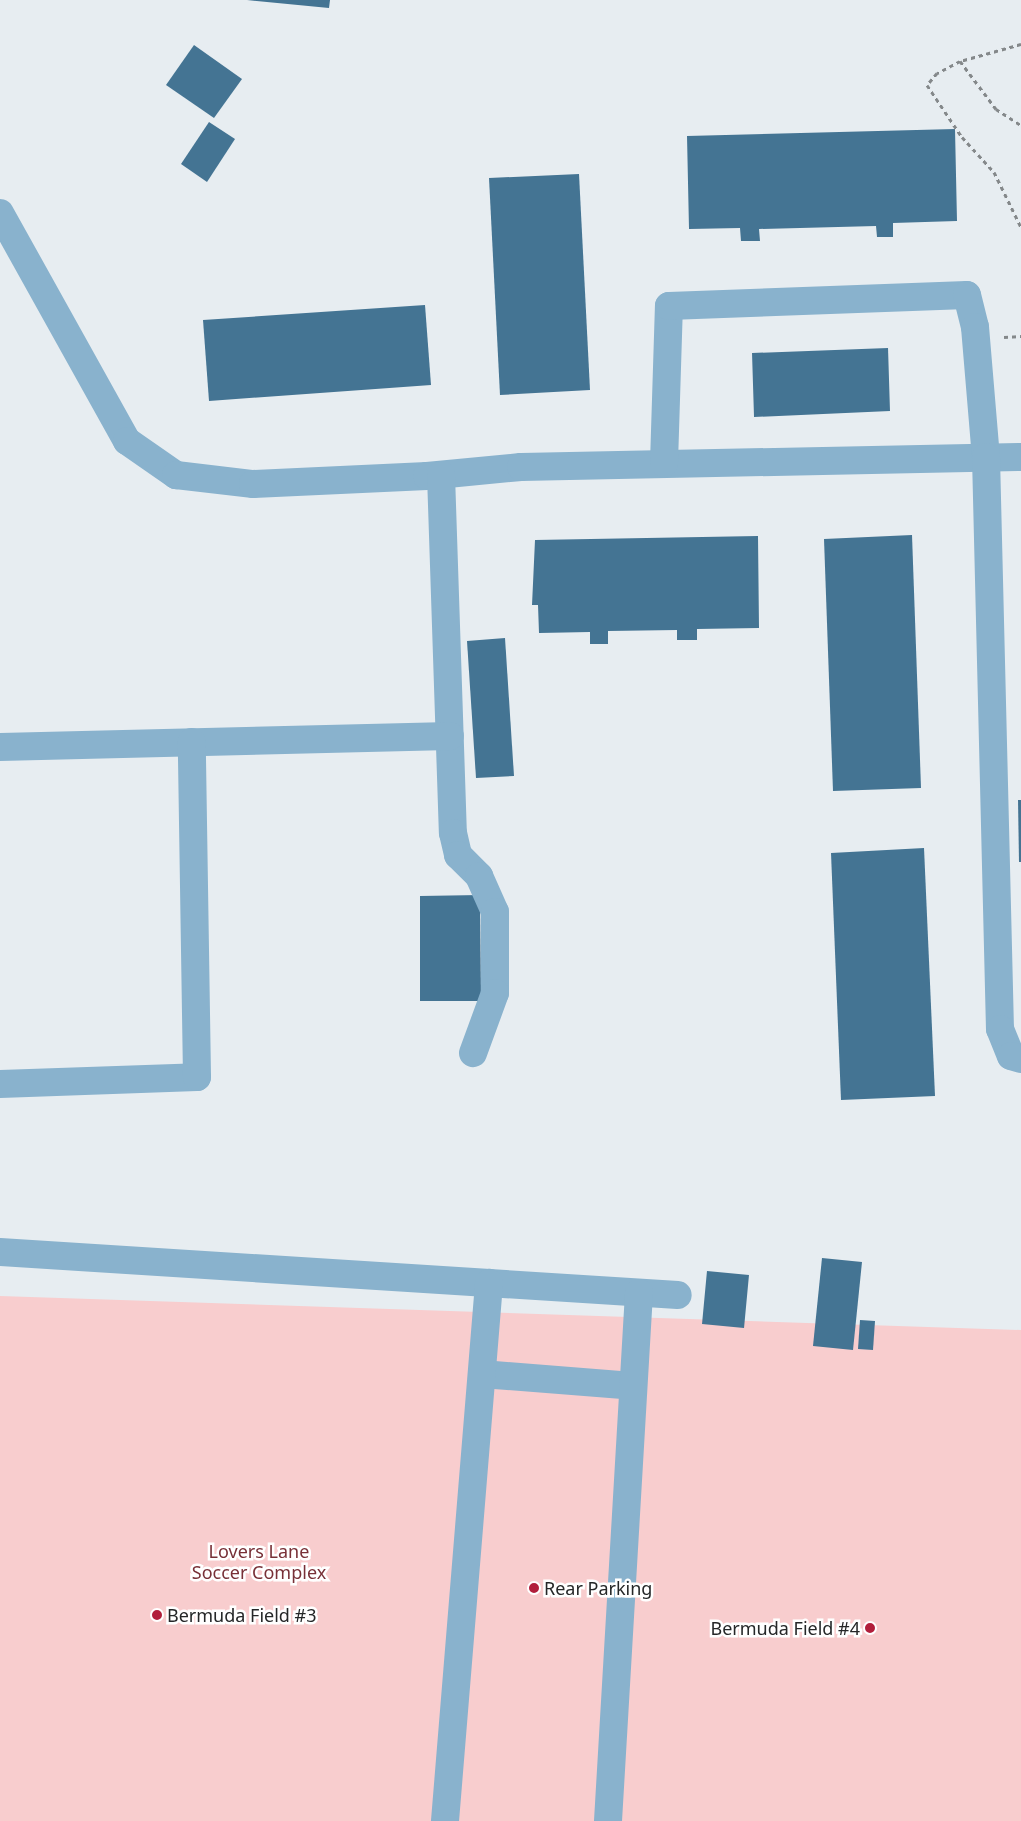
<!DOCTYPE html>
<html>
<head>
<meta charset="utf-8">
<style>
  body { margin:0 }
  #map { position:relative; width:1021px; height:1821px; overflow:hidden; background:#e7edf1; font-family:"Noto Sans",sans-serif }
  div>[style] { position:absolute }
  .green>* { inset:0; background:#f8cdce }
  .building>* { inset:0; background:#447493 }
  .path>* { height:3px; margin-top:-1.5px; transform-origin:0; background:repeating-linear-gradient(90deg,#84888a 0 4px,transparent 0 8px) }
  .minor>* { height:28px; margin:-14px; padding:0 14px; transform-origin:14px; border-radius:14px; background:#89b2cd }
  .dots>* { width:14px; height:14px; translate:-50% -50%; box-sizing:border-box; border:2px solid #fff; border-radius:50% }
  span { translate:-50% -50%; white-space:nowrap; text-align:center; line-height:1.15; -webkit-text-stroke:5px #fff; paint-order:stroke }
  .park-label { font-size:18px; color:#783037 }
  .poi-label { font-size:18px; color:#252728 }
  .left { translate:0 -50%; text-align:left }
  .right { translate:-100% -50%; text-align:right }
</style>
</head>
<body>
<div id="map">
  <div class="green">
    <i style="clip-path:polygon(0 1296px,1021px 1330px,1021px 1821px,0 1821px)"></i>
  </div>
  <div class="building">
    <i style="clip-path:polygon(247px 0,330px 0,329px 8px)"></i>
    <i style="clip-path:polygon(194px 45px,242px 79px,214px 118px,166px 85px)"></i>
    <i style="clip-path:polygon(209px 122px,235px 139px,207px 182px,181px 164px)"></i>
    <i style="clip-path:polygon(955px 129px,957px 221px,893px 223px,893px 237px,877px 237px,876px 226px,759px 229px,760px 241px,741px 241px,740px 228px,689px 229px,687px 136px)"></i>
    <i style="clip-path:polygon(579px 174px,590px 390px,500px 395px,489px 178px)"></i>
    <i style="clip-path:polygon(425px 305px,431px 385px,209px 401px,203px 320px)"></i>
    <i style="clip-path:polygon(888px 348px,890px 411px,754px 417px,752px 353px)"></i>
    <i style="clip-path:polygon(912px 535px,921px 788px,833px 791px,824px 539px)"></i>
    <i style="clip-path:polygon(758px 536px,759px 628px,697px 629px,697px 640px,677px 640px,677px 630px,608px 631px,608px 644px,590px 644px,590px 632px,539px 633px,538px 605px,532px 605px,535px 540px)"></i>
    <i style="clip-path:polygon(505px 638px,514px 776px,476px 778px,467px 641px)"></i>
    <i style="clip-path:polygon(1018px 800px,1021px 800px,1021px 862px,1019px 862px)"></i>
    <i style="clip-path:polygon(924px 848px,935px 1096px,841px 1100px,831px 853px)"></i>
    <i style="clip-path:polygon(480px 895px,481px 1001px,420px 1001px,420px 896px)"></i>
    <i style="clip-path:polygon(822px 1258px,862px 1262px,853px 1350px,813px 1346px)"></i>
    <i style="clip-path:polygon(707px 1271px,749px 1275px,744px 1328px,702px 1324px)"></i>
    <i style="clip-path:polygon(860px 1320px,875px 1321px,873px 1350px,858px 1349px)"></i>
  </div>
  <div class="path">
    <i style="left:1021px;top:44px;width:63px;rotate:164.4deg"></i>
    <i style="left:960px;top:61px;width:60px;rotate:53.1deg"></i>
    <i style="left:996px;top:109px;width:30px;rotate:33deg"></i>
    <i style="left:960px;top:61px;width:26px;rotate:152deg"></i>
    <i style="left:937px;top:73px;width:16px;rotate:130deg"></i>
    <i style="left:927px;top:85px;width:63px;rotate:56.1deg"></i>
    <i style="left:962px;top:137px;width:47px;rotate:47.6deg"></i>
    <i style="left:994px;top:172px;width:61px;rotate:63.9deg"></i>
    <i style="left:1004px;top:337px;width:17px;rotate:-3deg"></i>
  </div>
  <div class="minor">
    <i style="left:0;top:213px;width:261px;rotate:60.9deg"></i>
    <i style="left:127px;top:441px;width:60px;rotate:34.8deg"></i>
    <i style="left:176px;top:475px;width:78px;rotate:6.7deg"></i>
    <i style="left:253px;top:484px;width:174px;rotate:-2.6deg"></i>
    <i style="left:427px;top:476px;width:94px;rotate:-5.5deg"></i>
    <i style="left:521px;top:467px;width:500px;rotate:-1.15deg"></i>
    <i style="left:664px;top:463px;width:157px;rotate:-88.2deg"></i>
    <i style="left:669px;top:306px;width:298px;rotate:-2.1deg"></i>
    <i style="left:967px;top:295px;width:33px;rotate:76deg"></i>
    <i style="left:975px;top:327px;width:130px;rotate:85.2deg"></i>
    <i style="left:986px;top:457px;width:572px;rotate:88.6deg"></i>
    <i style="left:1000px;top:1029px;width:29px;rotate:68deg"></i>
    <i style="left:1011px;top:1056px;width:10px;rotate:17deg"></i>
    <i style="left:441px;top:475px;width:358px;rotate:88.1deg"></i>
    <i style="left:453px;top:833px;width:23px;rotate:77deg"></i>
    <i style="left:458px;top:855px;width:30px;rotate:45deg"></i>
    <i style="left:479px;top:876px;width:39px;rotate:66deg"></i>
    <i style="left:495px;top:912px;width:81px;rotate:90deg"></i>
    <i style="left:495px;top:993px;width:64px;rotate:110.1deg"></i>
    <i style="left:0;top:747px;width:450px;rotate:-1.4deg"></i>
    <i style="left:0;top:1084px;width:197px;rotate:-2deg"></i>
    <i style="left:197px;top:1077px;width:335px;rotate:-90.9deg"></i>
    <i style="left:0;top:1252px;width:679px;rotate:3.63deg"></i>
    <i style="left:482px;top:1374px;width:151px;rotate:4.5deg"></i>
    <i style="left:445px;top:1821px;width:540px;rotate:-85.32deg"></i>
    <i style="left:608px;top:1821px;width:529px;rotate:-86.64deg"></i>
  </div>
  <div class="dots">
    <i style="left:534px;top:1588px;background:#b11e3b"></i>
    <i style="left:157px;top:1615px;background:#b11e3b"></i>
    <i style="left:870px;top:1628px;background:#b11e3b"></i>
  </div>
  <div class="park-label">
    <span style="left:259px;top:1562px">Lovers Lane<br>Soccer Complex</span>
  </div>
  <div class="poi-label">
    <span class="left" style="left:544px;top:1588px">Rear Parking</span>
    <span class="left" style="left:167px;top:1615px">Bermuda Field #3</span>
    <span class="right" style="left:860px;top:1628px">Bermuda Field #4</span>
  </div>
</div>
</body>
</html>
